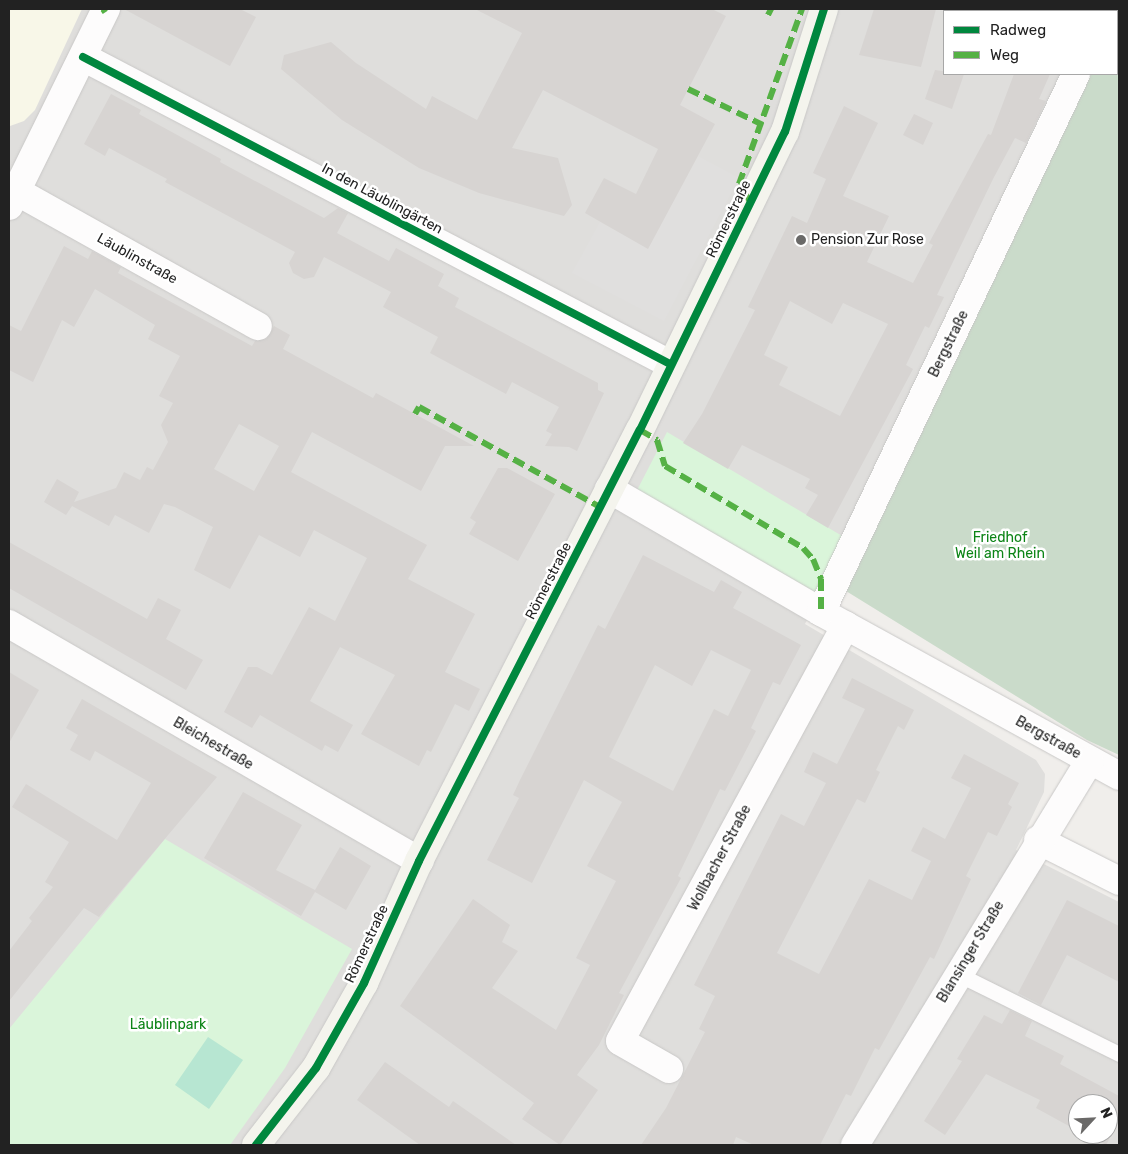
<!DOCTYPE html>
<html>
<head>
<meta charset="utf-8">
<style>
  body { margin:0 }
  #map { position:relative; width:1128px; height:1154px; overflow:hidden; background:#f0eeeb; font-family:Rubik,sans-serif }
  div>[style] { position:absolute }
  .residential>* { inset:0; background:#dfdedc }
  .education>* { inset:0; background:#f8f7e8 }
  .cemetery>* { inset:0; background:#cadbca }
  .park>* { inset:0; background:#daf5da }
  .pitch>* { inset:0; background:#b7e6d2 }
  .parking>* { inset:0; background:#e0dfde }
  .building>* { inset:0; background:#d7d4d2 }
  .roads { filter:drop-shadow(0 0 1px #c9c8c7) drop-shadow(0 0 1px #c9c8c7) }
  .lane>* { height:15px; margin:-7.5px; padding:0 7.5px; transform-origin:7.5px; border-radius:7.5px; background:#fdfcfc }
  .street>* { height:28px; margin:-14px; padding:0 14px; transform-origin:14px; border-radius:14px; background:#fdfcfc }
  .secondary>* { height:28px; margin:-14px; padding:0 14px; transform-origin:14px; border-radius:14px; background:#f4f4ed }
  .quiet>* { height:6px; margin-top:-3px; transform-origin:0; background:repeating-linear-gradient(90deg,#55b145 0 12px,transparent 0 18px) }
  .cycleway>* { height:8px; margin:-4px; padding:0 4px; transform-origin:4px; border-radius:4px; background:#00873e }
  .dots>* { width:14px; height:14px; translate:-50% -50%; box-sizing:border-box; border:2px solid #fff; border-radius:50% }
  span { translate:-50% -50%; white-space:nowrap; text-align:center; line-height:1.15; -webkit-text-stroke:5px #fff; paint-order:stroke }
  .street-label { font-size:14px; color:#222 }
  .poi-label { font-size:14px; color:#222 }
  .left { translate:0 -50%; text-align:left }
  .park-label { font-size:14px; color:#0c8416 }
  .frame { position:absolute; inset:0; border:10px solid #222; pointer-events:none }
  .legend { position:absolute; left:943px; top:10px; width:175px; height:65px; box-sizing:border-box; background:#fff; border:1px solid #a7a7a7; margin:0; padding:6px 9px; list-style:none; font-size:15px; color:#222 }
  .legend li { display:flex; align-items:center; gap:10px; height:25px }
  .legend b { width:25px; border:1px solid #a7a7a7 }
  .north { position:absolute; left:1068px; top:1094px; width:50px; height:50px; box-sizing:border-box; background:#fff; border:1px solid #a7a7a7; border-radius:50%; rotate:65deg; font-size:14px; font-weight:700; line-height:20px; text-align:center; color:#222 }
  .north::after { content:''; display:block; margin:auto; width:18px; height:22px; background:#6a6968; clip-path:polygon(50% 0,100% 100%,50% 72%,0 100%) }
</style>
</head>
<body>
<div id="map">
  <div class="residential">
    <i style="clip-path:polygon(evenodd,9px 9px,1101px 9px,944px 11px,944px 74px,1077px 74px,1012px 194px,805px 624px,1036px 760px,1045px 774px,1044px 792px,1016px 850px,1119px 902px,1119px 1145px,9px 1145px,9px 9px,1078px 1104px,1108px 1104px,1108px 1134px,1078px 1134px,1078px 1104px)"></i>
  </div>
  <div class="education">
    <i style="clip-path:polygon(9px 9px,82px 9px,35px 110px,24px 121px,10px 126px)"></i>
  </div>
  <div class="cemetery">
    <i style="clip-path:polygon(1115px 9px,1119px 9px,1119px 755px,1087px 740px,846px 591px,1085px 74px,1117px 74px)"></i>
  </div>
  <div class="park">
    <i style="clip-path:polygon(667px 432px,854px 543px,821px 612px,631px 502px)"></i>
    <i style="clip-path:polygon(165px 839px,352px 949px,285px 1068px,230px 1145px,9px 1145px,9px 1029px)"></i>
  </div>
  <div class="pitch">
    <i style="clip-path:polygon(208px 1037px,243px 1060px,209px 1109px,175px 1085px)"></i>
  </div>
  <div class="parking">
    <i style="clip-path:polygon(698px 156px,739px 178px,664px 321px,572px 273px,600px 222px,648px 248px)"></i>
  </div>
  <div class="building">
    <i style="clip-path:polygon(124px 9px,240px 9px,256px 17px,230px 66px)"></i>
    <i style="clip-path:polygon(475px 9px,712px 9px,726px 16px,680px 105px,715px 124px,648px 249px,585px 213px,604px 178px,636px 194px,658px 149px,543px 90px,512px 148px,558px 158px,572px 205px,564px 216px,479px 193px,419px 168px,342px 120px,281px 69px,284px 55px,331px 42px,356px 63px,426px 109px,432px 96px,477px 120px,522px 33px)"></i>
    <i style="clip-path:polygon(874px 9px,936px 9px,921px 67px,859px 55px)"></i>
    <i style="clip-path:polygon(935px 70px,964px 74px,952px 109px,925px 99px)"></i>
    <i style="clip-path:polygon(evenodd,1014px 74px,1050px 74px,1039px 99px,1046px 101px,1026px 143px,1015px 138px,993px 179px,937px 295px,944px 297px,929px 328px,925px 326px,906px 365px,913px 369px,828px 528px,806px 515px,818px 495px,805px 488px,810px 479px,742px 445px,728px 469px,683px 443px,702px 414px,755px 310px,748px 307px,792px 216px,807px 223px,826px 179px,813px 173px,844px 106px,878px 123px,843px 196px,889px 216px,867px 262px,913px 283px,933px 245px,929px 243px,988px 134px,991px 135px,1014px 74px,790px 301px,832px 324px,843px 303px,888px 324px,840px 416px,779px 385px,788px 367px,764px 355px,790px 301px)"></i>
    <i style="clip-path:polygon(111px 94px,141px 110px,139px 114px,221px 159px,220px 162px,324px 218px,338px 208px,348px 213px,337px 233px,389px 261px,396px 248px,444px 274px,438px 286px,459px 298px,455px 307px,598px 383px,598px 390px,604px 393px,577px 451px,569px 447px,545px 446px,552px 434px,546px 431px,559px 407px,512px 382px,506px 394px,430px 353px,438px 337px,383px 307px,391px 292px,324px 257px,314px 277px,304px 279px,293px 273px,289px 263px,295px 252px,165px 182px,167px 179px,109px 148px,105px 156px,84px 144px)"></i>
    <i style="clip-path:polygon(914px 114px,933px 123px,923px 145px,903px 135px)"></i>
    <i style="clip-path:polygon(evenodd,64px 246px,88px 259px,92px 251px,121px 267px,118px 273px,252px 346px,255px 341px,266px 339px,274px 326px,290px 335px,283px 349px,373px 398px,376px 393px,474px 446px,445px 446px,421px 491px,312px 432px,291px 472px,427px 545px,408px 579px,475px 614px,445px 672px,480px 689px,469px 711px,455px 704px,431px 752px,427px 750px,419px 766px,361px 734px,395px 675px,340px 647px,310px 701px,353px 725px,338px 752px,325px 745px,322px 751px,260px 715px,252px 728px,224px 712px,248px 667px,257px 667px,272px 675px,309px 607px,335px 621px,367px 558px,314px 530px,300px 557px,259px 535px,230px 589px,194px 570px,213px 527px,175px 507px,164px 504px,149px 533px,115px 515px,109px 526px,72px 506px,66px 515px,44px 502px,57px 479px,79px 492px,74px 502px,116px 488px,124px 472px,140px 480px,147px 467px,153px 470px,168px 442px,161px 425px,173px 403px,159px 396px,180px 356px,148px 339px,155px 325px,95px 289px,74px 327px,62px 320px,33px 382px,9px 370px,9px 325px,21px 331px,64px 246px,239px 424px,279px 446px,254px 491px,214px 469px,239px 424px)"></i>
    <i style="clip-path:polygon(498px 468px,507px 468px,555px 494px,518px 561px,469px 534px,476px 522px,470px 518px)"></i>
    <i style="clip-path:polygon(9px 542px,147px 619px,158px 598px,181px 610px,166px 639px,203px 660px,186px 690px,9px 588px)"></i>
    <i style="clip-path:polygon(evenodd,643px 555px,714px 592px,721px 580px,742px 592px,733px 608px,801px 645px,780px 685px,773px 682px,751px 728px,756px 731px,725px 791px,720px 789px,678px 876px,681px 878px,619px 993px,624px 995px,599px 1045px,577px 1075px,598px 1090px,560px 1145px,522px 1119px,534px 1103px,400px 1006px,473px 899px,510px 925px,502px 942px,518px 951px,492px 988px,556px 1030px,590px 965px,576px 958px,616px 881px,587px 866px,622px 802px,584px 780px,532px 883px,487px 860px,519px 798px,513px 795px,520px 780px,598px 625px,605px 629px,643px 555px,711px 650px,751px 670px,728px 716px,714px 709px,673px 791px,609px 757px,655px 665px,692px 686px,711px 650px)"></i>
    <i style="clip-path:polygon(9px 672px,39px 690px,9px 743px)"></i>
    <i style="clip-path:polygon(852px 678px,914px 710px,904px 730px,898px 726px,876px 770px,880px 772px,865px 803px,857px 799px,777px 953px,819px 974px,869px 879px,912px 900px,931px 861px,911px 851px,923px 827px,945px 839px,971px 788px,951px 778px,964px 754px,1019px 783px,1008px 804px,1012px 807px,997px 836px,988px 832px,966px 876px,971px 879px,934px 959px,930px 957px,879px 1050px,875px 1048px,851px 1096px,846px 1094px,820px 1145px,754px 1145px,736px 1137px,733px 1145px,641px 1145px,666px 1108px,705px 1032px,699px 1029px,715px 996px,694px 985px,781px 814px,804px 826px,826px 783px,804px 772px,813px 752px,837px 764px,865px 709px,842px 698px)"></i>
    <i style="clip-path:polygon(82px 699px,217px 777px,99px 917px,84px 908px,9px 1001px,9px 951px,32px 921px,29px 918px,53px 887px,45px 882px,69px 842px,12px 807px,26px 784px,117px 840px,151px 783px,95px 751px,90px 761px,70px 750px,78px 735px,66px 728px)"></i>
    <i style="clip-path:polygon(243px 792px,302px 825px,276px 870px,315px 890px,340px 847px,371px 866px,346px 910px,315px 892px,301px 916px,204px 858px)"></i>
    <i style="clip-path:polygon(1067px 900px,1119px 926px,1119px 982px,1067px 955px,1041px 1005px,1018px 993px)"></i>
    <i style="clip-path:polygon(1010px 1010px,1032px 1021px,1025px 1036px,1064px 1056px,1060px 1064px,1119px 1096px,1119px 1121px,1106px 1145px,1085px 1134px,1108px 1134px,1108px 1104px,1078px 1104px,1078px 1131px,1036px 1108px,1040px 1100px,986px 1074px,945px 1135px,924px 1121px,962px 1061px,957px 1059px,984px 1015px,1002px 1024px)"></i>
    <i style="clip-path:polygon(385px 1062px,449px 1107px,453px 1101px,516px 1145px,420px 1145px,357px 1100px)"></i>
  </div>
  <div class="roads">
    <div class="lane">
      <i style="left:958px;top:974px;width:180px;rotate:26.4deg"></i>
    </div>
    <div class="street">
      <i style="left:1103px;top:11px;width:2px;rotate:-63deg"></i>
      <i style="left:83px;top:57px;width:662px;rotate:27.61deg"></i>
      <i style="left:16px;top:191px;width:277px;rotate:29.2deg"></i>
      <i style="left:9px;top:206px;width:220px;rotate:-63.8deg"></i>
      <i style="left:609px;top:489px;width:245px;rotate:30.1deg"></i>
      <i style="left:821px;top:612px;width:340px;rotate:28.8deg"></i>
      <i style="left:821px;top:612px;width:595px;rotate:-64.64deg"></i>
      <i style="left:9px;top:624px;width:474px;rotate:30deg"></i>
      <i style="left:1038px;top:840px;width:91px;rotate:26.8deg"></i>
      <i style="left:669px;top:1069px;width:56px;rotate:-150.3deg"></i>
      <i style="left:620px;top:1041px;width:473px;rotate:-61.5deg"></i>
      <i style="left:855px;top:1145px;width:450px;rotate:-58.6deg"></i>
    </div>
    <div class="secondary">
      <i style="left:256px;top:1145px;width:98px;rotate:-52.1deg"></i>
      <i style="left:316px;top:1068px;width:98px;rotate:-60.5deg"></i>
      <i style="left:364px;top:983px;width:134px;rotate:-65.7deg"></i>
      <i style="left:419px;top:861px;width:484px;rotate:-62.9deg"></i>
      <i style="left:640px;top:430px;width:331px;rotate:-64.1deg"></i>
      <i style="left:785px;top:132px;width:129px;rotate:-72.4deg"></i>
    </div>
  </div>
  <div class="quiet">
    <i style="left:103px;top:9px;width:4px;rotate:56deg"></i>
    <i style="left:768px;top:15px;width:7px;rotate:-63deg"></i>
    <i style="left:688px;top:89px;width:83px;rotate:25.6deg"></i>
    <i style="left:751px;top:203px;width:22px;rotate:-122deg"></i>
    <i style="left:739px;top:184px;width:186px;rotate:-70.2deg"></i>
    <i style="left:415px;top:414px;width:8px;rotate:-60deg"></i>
    <i style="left:419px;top:407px;width:207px;rotate:28.9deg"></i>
    <i style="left:640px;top:430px;width:20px;rotate:30deg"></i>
    <i style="left:657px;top:440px;width:27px;rotate:73deg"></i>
    <i style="left:665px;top:466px;width:161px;rotate:30.7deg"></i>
    <i style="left:803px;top:548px;width:15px;rotate:48deg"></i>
    <i style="left:813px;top:559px;width:22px;rotate:68deg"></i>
    <i style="left:821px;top:579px;width:33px;rotate:90deg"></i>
  </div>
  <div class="cycleway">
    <i style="left:83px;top:57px;width:662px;rotate:27.61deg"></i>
    <i style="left:256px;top:1145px;width:98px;rotate:-52.1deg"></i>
    <i style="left:316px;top:1068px;width:98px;rotate:-60.5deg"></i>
    <i style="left:364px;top:983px;width:134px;rotate:-65.7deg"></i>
    <i style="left:419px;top:861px;width:484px;rotate:-62.9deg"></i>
    <i style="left:640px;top:430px;width:331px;rotate:-64.1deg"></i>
    <i style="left:785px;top:132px;width:129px;rotate:-72.4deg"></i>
  </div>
  <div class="dots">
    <i style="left:801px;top:240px;background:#6a6968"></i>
  </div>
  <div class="street-label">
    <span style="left:382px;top:199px;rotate:28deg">In den Läublingärten</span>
    <span style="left:729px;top:219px;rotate:-64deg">Römerstraße</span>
    <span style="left:137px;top:259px;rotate:29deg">Läublinstraße</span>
    <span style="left:949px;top:344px;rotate:-64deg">Bergstraße</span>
    <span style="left:549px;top:581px;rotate:-63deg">Römerstraße</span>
    <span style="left:1048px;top:738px;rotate:29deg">Bergstraße</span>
    <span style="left:213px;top:744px;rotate:30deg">Bleichestraße</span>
    <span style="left:720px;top:858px;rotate:-62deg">Wollbacher Straße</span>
    <span style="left:367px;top:944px;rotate:-65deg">Römerstraße</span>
    <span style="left:971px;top:952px;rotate:-59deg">Blansinger Straße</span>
  </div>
  <div class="poi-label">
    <span class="left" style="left:811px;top:240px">Pension Zur Rose</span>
  </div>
  <div class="park-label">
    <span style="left:1000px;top:546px">Friedhof<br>Weil am Rhein</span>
    <span style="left:168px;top:1025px">Läublinpark</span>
  </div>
  <div class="frame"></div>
  <ul class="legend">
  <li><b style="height:6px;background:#00873e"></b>Radweg</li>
  <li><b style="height:6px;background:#55b145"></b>Weg</li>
  </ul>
  <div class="north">N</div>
</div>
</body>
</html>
